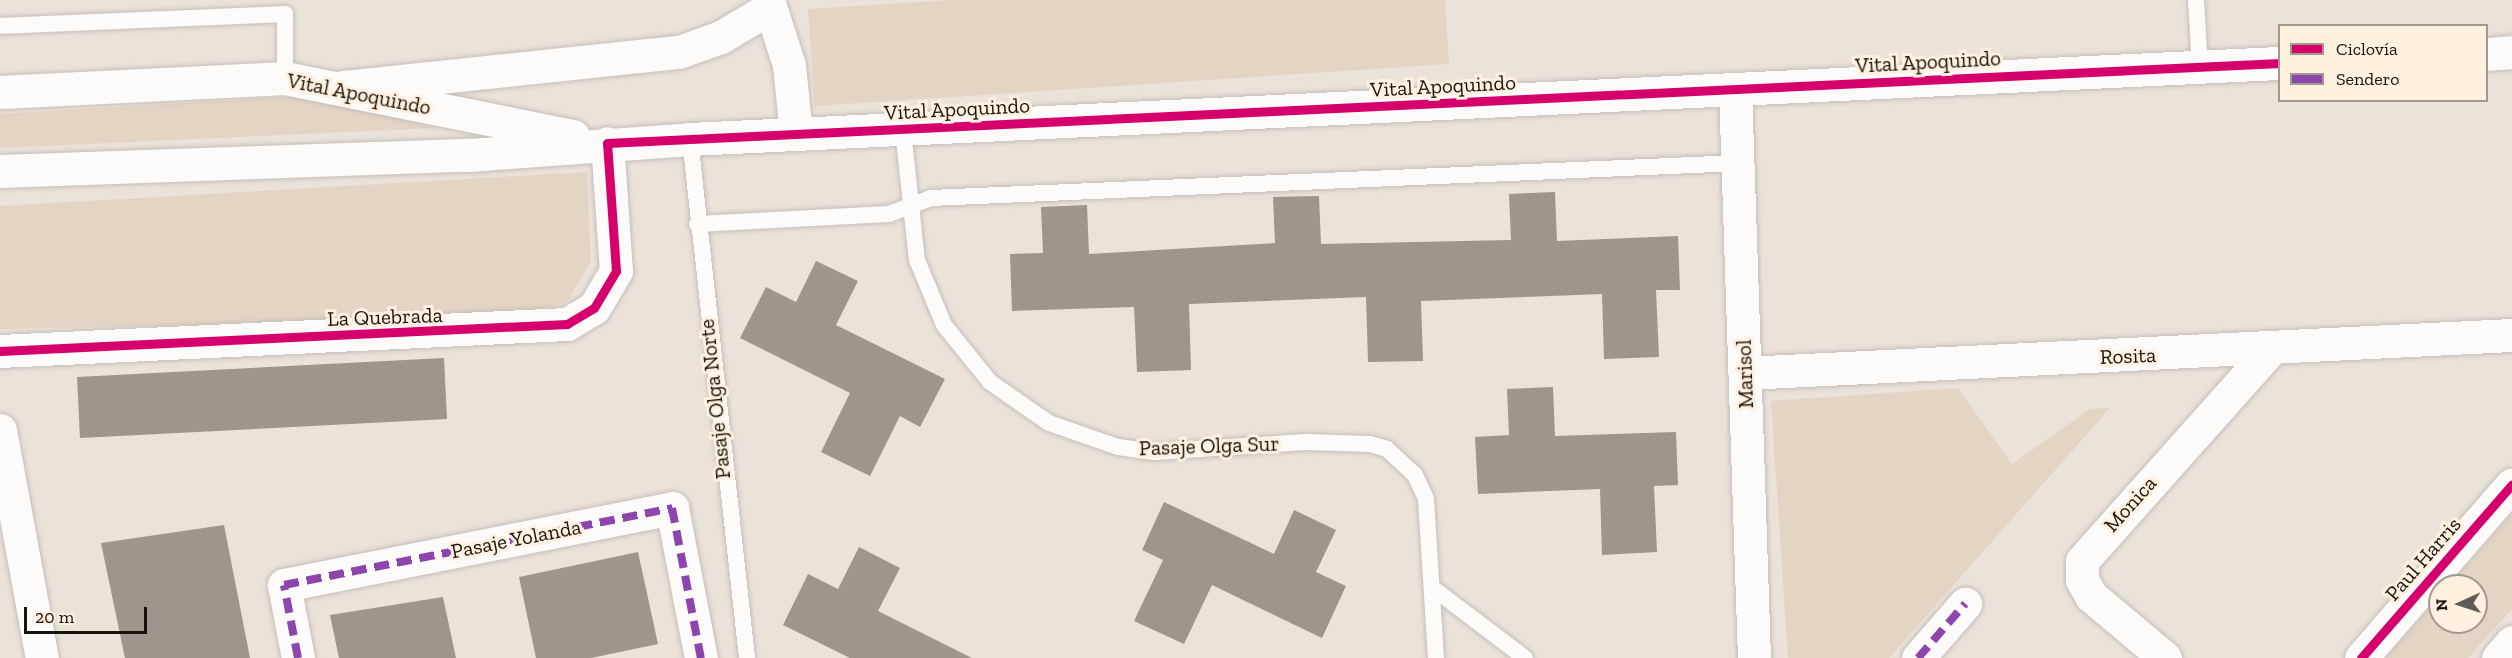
<!DOCTYPE html>
<html>
<head>
<meta charset="utf-8">
<style>
  body { margin:0 }
  #map { position:relative; width:2512px; height:658px; overflow:hidden; background:#ebe2da; font-family:"Zilla Slab",serif }
  div>[style] { position:absolute }
  .green>* { inset:0; background:#e4d4c3 }
  .building>* { inset:0; background:#9e958c }
  .roads { filter:drop-shadow(0 0 2px #c5beb7) drop-shadow(0 0 2px #c5beb7) }
  .service>* { height:16px; margin:-8px; padding:0 8px; transform-origin:8px; border-radius:8px; background:#fcfbf9 }
  .minor>* { height:33px; margin:-16.5px; padding:0 16.5px; transform-origin:16.5px; border-radius:16.5px; background:#fcfbf9 }
  .tertiary>* { height:33px; margin:-16.5px; padding:0 16.5px; transform-origin:16.5px; border-radius:16.5px; background:#fcfbf9 }
  .quiet>* { height:8px; margin-top:-4px; transform-origin:0; background:repeating-linear-gradient(90deg,#8e44ad 0 15px,transparent 0 23px) }
  .cycleway>* { height:9px; margin:-4.5px; padding:0 4.5px; transform-origin:4.5px; border-radius:4.5px; background:#d6006c }
  span { translate:-50% -50%; white-space:nowrap; text-align:center; line-height:1.15; -webkit-text-stroke:6px #fff0e0; paint-order:stroke }
  .street-label { font-size:21px; color:#18130d }
  .legend { position:absolute; left:2278px; top:24px; width:210px; height:78px; box-sizing:border-box; background:#fff0e0; border:2px solid #a3988c; margin:0; padding:8px 10px; list-style:none; font-size:18px; color:#18130d }
  .legend li { display:flex; align-items:center; gap:12px; height:30px }
  .legend b { width:30px; border:2px solid #a3988c }
  .north { position:absolute; left:2428px; top:574px; width:60px; height:60px; box-sizing:border-box; background:#fff0e0; border:2px solid #a3988c; border-radius:50%; rotate:267deg; font-size:16px; font-weight:700; line-height:24px; text-align:center; color:#18130d }
  .north::after { content:''; display:block; margin:auto; width:21px; height:27px; background:#625b55; clip-path:polygon(50% 0,100% 100%,50% 72%,0 100%) }
  .scale { position:absolute; left:24px; top:607px; width:123px; height:27px; box-sizing:border-box; border:3px solid #18130d; border-top:0; padding-left:8px; font-size:18px; line-height:21px; white-space:nowrap; color:#18130d; -webkit-text-stroke:4px #fff0e0; paint-order:stroke }
</style>
</head>
<body>
<div id="map">
  <div class="green">
    <i style="clip-path:polygon(952px 0,1445px 0,1449px 64px,815px 106px,808px 9px)"></i>
    <i style="clip-path:polygon(303px 96px,436px 128px,0 148px,0 114px)"></i>
    <i style="clip-path:polygon(587px 172px,591px 261px,568px 301px,512px 318px,0 329px,0 206px)"></i>
    <i style="clip-path:polygon(1958px 388px,2012px 464px,2090px 409px,2110px 408px,1889px 658px,1788px 658px,1771px 401px)"></i>
    <i style="clip-path:polygon(2512px 514px,2512px 609px,2468px 658px,2386px 658px,2440px 596px,2440px 622px,2476px 622px,2476px 586px,2448px 586px)"></i>
  </div>
  <div class="building">
    <i style="clip-path:polygon(1555px 192px,1557px 241px,1678px 236px,1680px 290px,1656px 290px,1659px 357px,1604px 359px,1602px 294px,1421px 301px,1423px 361px,1368px 362px,1366px 297px,1189px 304px,1191px 370px,1137px 372px,1134px 307px,1012px 311px,1010px 254px,1043px 253px,1041px 207px,1087px 205px,1089px 254px,1275px 243px,1273px 197px,1319px 196px,1321px 244px,1511px 240px,1509px 194px)"></i>
    <i style="clip-path:polygon(816px 261px,858px 281px,836px 325px,945px 379px,920px 427px,900px 416px,870px 476px,821px 452px,850px 393px,740px 338px,766px 287px,796px 302px)"></i>
    <i style="clip-path:polygon(444px 358px,447px 419px,80px 438px,77px 377px)"></i>
    <i style="clip-path:polygon(1553px 387px,1555px 436px,1676px 432px,1678px 485px,1654px 486px,1657px 552px,1602px 555px,1600px 489px,1478px 494px,1475px 437px,1509px 435px,1507px 389px)"></i>
    <i style="clip-path:polygon(1164px 502px,1274px 554px,1294px 510px,1336px 530px,1316px 572px,1346px 586px,1322px 638px,1212px 585px,1184px 644px,1134px 621px,1163px 560px,1142px 550px)"></i>
    <i style="clip-path:polygon(224px 525px,250px 658px,125px 658px,101px 543px)"></i>
    <i style="clip-path:polygon(859px 547px,900px 568px,878px 611px,972px 658px,850px 658px,783px 625px,808px 574px,838px 589px)"></i>
    <i style="clip-path:polygon(638px 552px,658px 644px,591px 658px,536px 658px,519px 577px)"></i>
    <i style="clip-path:polygon(443px 597px,456px 658px,339px 658px,330px 615px)"></i>
  </div>
  <div class="roads">
    <div class="service">
      <i style="left:2196px;top:0;width:67px;rotate:86.6deg"></i>
      <i style="left:0;top:26px;width:285px;rotate:-2.4deg"></i>
      <i style="left:285px;top:14px;width:64px;rotate:90deg"></i>
      <i style="left:903px;top:130px;width:131px;rotate:83.9deg"></i>
      <i style="left:917px;top:260px;width:70px;rotate:67.4deg"></i>
      <i style="left:944px;top:325px;width:73px;rotate:51.1deg"></i>
      <i style="left:990px;top:382px;width:72px;rotate:34.8deg"></i>
      <i style="left:1049px;top:423px;width:73px;rotate:19.2deg"></i>
      <i style="left:1118px;top:447px;width:36px;rotate:8deg"></i>
      <i style="left:1154px;top:452px;width:152px;rotate:-3.8deg"></i>
      <i style="left:1306px;top:442px;width:64px;rotate:1.8deg"></i>
      <i style="left:1370px;top:444px;width:18px;rotate:16deg"></i>
      <i style="left:1387px;top:449px;width:38px;rotate:43deg"></i>
      <i style="left:1415px;top:475px;width:26px;rotate:65deg"></i>
      <i style="left:1426px;top:499px;width:159px;rotate:86.4deg"></i>
      <i style="left:690px;top:139px;width:522px;rotate:83.73deg"></i>
      <i style="left:697px;top:224px;width:192px;rotate:-3deg"></i>
      <i style="left:889px;top:214px;width:45px;rotate:-20.9deg"></i>
      <i style="left:931px;top:198px;width:808px;rotate:-2.48deg"></i>
      <i style="left:1434px;top:589px;width:114px;rotate:37.2deg"></i>
    </div>
    <div class="minor">
      <i style="left:768px;top:0;width:68px;rotate:72.1deg"></i>
      <i style="left:789px;top:65px;width:69px;rotate:84.2deg"></i>
      <i style="left:344px;top:87px;width:337px;rotate:-6deg"></i>
      <i style="left:679px;top:52px;width:45px;rotate:-19.7deg"></i>
      <i style="left:721px;top:37px;width:55px;rotate:-30.8deg"></i>
      <i style="left:1735px;top:89px;width:569px;rotate:88.09deg"></i>
      <i style="left:0;top:351px;width:568px;rotate:-2.73deg"></i>
      <i style="left:567px;top:324px;width:31px;rotate:-31deg"></i>
      <i style="left:594px;top:308px;width:43px;rotate:-59.3deg"></i>
      <i style="left:616px;top:271px;width:128px;rotate:-94deg"></i>
      <i style="left:1745px;top:373px;width:768px;rotate:-2.84deg"></i>
      <i style="left:0;top:430px;width:232px;rotate:79.6deg"></i>
      <i style="left:298px;top:658px;width:74px;rotate:-100.9deg"></i>
      <i style="left:284px;top:585px;width:396px;rotate:-11.2deg"></i>
      <i style="left:672px;top:508px;width:153px;rotate:79.1deg"></i>
      <i style="left:1918px;top:658px;width:72px;rotate:-49deg"></i>
      <i style="left:2165px;top:658px;width:97px;rotate:-140deg"></i>
      <i style="left:2091px;top:596px;width:18px;rotate:-119deg"></i>
      <i style="left:2082px;top:580px;width:19px;rotate:-90deg"></i>
      <i style="left:2082px;top:561px;width:283px;rotate:-48.3deg"></i>
    </div>
    <div class="tertiary">
      <i style="left:2486px;top:54px;width:26px;rotate:-4deg"></i>
      <i style="left:0;top:92px;width:285px;rotate:-2.8deg"></i>
      <i style="left:285px;top:78px;width:294px;rotate:11.4deg"></i>
      <i style="left:0;top:171px;width:469px;rotate:-2deg"></i>
      <i style="left:469px;top:155px;width:222px;rotate:-4.1deg"></i>
      <i style="left:690px;top:139px;width:1592px;rotate:-2.74deg"></i>
      <i style="left:2361px;top:658px;width:230px;rotate:-49deg"></i>
      <i style="left:2498px;top:658px;width:21px;rotate:-49deg"></i>
    </div>
  </div>
  <div class="quiet">
    <i style="left:298px;top:658px;width:74px;rotate:-100.9deg"></i>
    <i style="left:284px;top:585px;width:396px;rotate:-11.2deg"></i>
    <i style="left:672px;top:508px;width:153px;rotate:79.1deg"></i>
    <i style="left:1918px;top:658px;width:72px;rotate:-49deg"></i>
  </div>
  <div class="cycleway">
    <i style="left:0;top:351px;width:568px;rotate:-2.73deg"></i>
    <i style="left:567px;top:324px;width:31px;rotate:-31deg"></i>
    <i style="left:594px;top:308px;width:43px;rotate:-59.3deg"></i>
    <i style="left:616px;top:271px;width:128px;rotate:-94deg"></i>
    <i style="left:607px;top:143px;width:1675px;rotate:-2.74deg"></i>
    <i style="left:2361px;top:658px;width:230px;rotate:-49deg"></i>
  </div>
  <div class="street-label">
    <span style="left:1928px;top:62px;rotate:-3deg">Vital Apoquindo</span>
    <span style="left:1443px;top:86px;rotate:-3deg">Vital Apoquindo</span>
    <span style="left:359px;top:94px;rotate:11deg">Vital Apoquindo</span>
    <span style="left:957px;top:109px;rotate:-3deg">Vital Apoquindo</span>
    <span style="left:385px;top:317px;rotate:-2deg">La Quebrada</span>
    <span style="left:2128px;top:356px;rotate:-2deg">Rosita</span>
    <span style="left:1745px;top:374px;rotate:-92deg">Marisol</span>
    <span style="left:715px;top:399px;rotate:-96deg">Pasaje Olga Norte</span>
    <span style="left:1209px;top:446px;rotate:-2deg">Pasaje Olga Sur</span>
    <span style="left:2130px;top:504px;rotate:-48deg">Monica</span>
    <span style="left:516px;top:539px;rotate:-11deg">Pasaje Yolanda</span>
    <span style="left:2423px;top:559px;rotate:-49deg">Paul Harris</span>
  </div>
  <ul class="legend">
  <li><b style="height:8px;background:#d6006c"></b>Ciclovía</li>
  <li><b style="height:8px;background:#8e44ad"></b>Sendero</li>
  </ul>
  <div class="north">N</div>
  <div class="scale">20 m</div>
</div>
</body>
</html>
